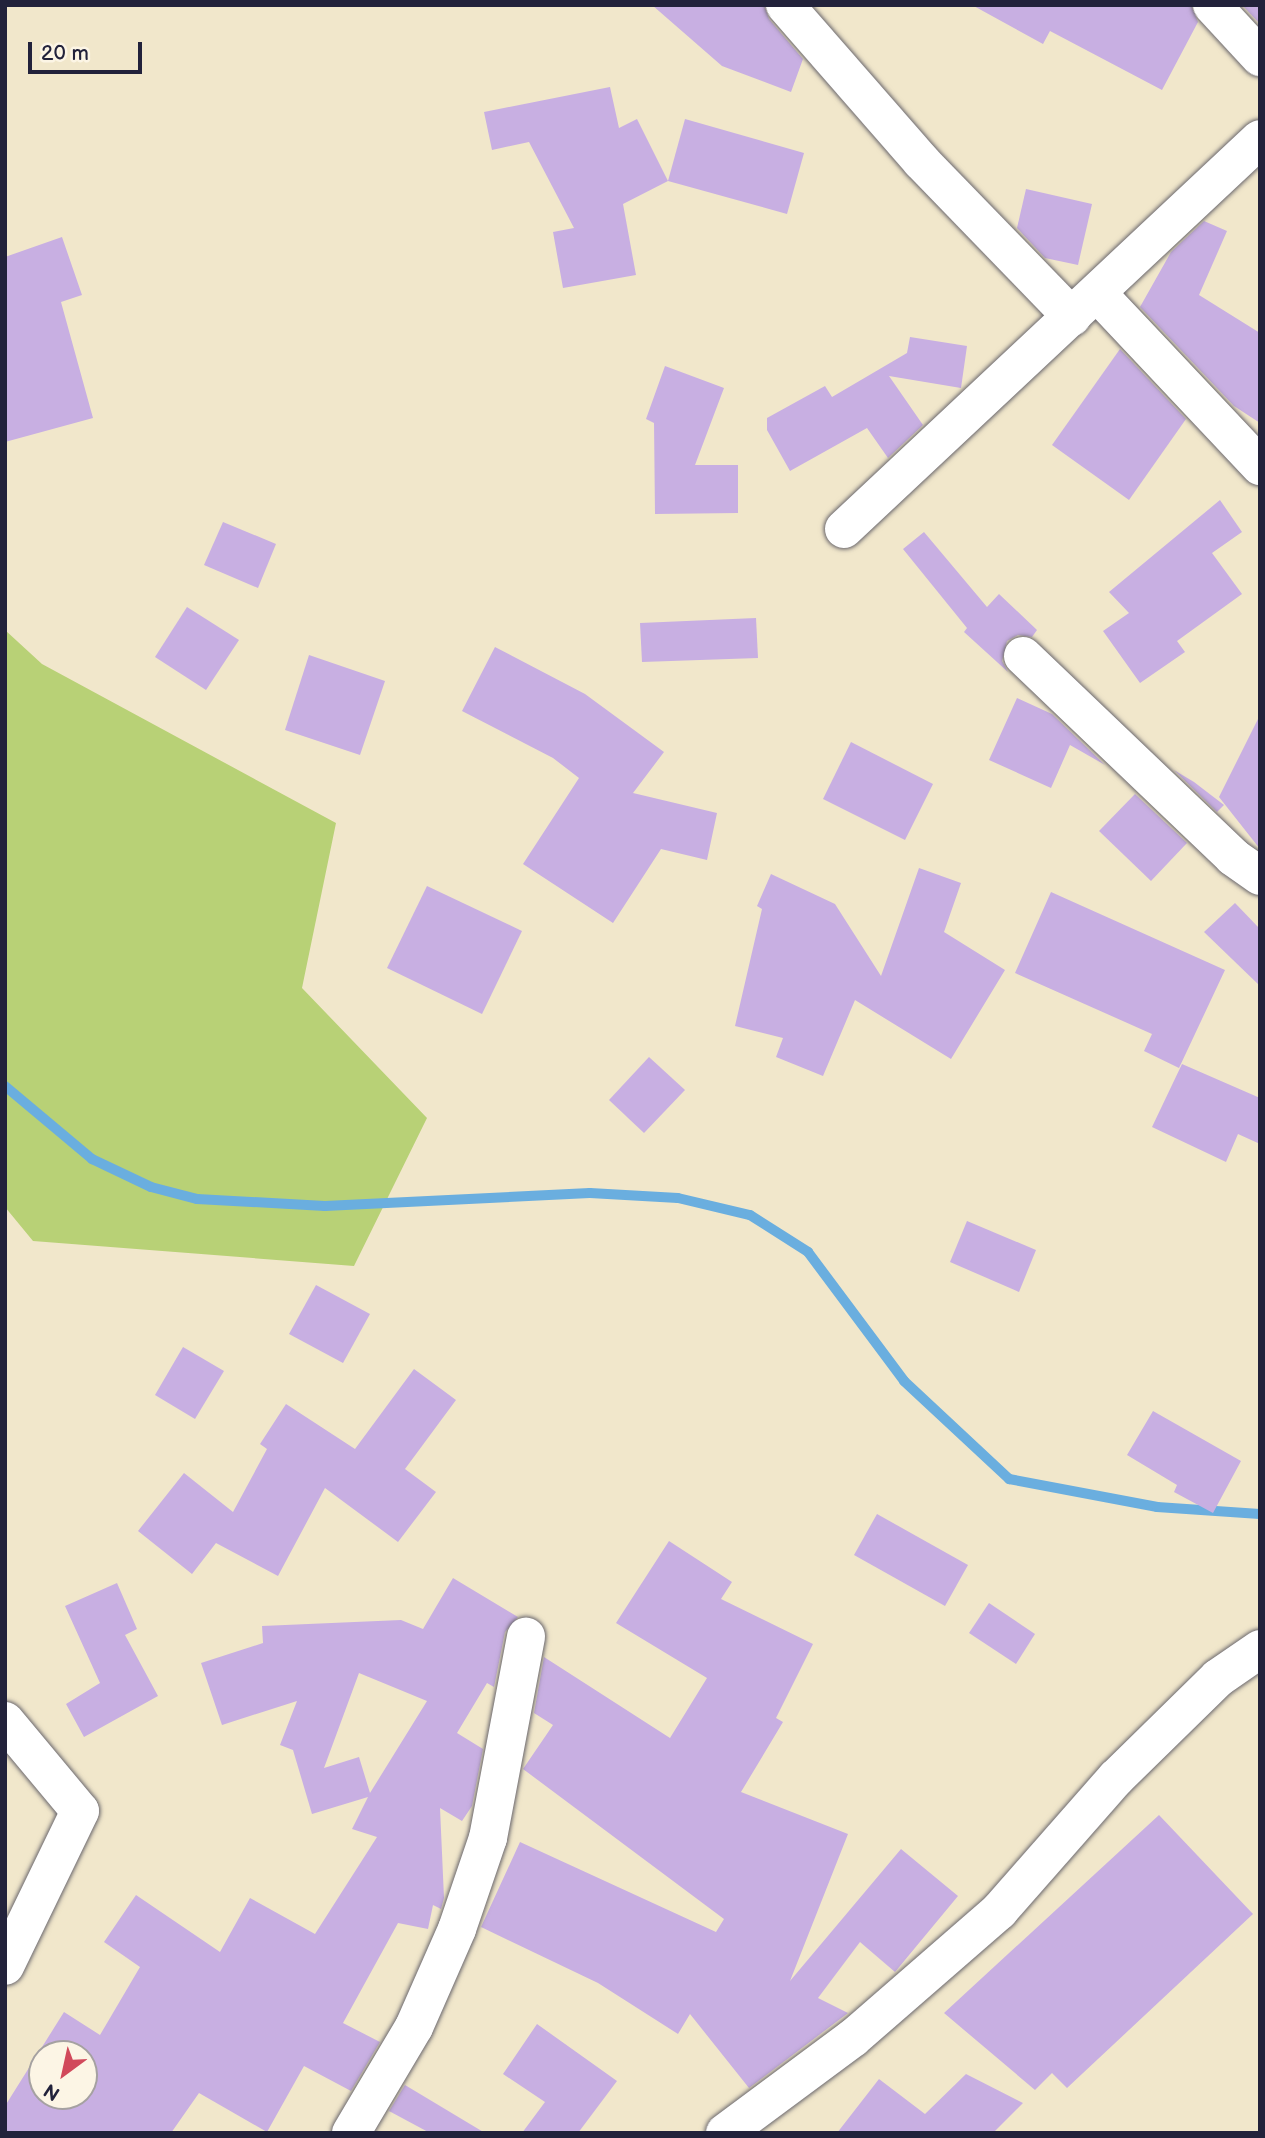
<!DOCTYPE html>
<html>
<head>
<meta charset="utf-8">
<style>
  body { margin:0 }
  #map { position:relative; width:1265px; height:2138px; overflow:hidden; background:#f1e7cb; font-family:"Balsamiq Sans",sans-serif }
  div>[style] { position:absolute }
  .green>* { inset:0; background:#b8d176 }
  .stream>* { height:10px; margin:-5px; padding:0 5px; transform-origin:5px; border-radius:5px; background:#6aaedf }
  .building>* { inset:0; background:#c8afe2 }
  .roads { filter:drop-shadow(0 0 2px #6a676d) drop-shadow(0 0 2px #6a676d) }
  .street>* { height:38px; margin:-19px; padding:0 19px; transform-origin:19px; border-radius:19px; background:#fff }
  span { translate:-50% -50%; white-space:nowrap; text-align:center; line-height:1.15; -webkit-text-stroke:6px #fcf5e5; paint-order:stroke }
  .frame { position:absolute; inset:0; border:7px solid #22223b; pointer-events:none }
  .north { position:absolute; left:28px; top:2040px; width:70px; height:70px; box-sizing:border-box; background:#fcf5e5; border:2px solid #a5a1a1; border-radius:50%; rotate:213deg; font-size:19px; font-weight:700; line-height:28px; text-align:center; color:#22223b }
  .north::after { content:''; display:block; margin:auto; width:24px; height:32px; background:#d1495b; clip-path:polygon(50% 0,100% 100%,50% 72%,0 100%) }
  .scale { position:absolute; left:28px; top:42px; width:114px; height:32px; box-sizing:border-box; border:4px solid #22223b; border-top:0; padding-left:9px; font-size:21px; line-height:24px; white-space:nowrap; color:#22223b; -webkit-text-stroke:5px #fcf5e5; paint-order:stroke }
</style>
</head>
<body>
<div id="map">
  <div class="green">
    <i style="clip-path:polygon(5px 630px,42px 664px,336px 823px,302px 988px,427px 1118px,354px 1266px,33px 1241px,5px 1207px)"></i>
  </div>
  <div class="stream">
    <i style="left:5px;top:1086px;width:114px;rotate:40deg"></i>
    <i style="left:92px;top:1159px;width:65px;rotate:25.4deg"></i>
    <i style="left:151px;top:1187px;width:48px;rotate:14.6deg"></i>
    <i style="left:197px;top:1199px;width:128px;rotate:3.1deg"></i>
    <i style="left:325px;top:1206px;width:265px;rotate:-2.8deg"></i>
    <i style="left:590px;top:1193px;width:88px;rotate:3.3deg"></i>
    <i style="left:678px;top:1198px;width:74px;rotate:13.3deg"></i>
    <i style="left:750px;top:1215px;width:69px;rotate:32.5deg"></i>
    <i style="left:808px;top:1252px;width:161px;rotate:53.3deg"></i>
    <i style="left:904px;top:1381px;width:144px;rotate:43deg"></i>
    <i style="left:1009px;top:1479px;width:151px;rotate:10.7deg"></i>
    <i style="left:1157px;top:1507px;width:103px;rotate:3.9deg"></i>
  </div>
  <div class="building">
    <i style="clip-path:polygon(652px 5px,764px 5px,769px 19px,803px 59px,791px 92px,722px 66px)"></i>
    <i style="clip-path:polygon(972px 5px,1191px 5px,1198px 22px,1162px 90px,1050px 31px,1043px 44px)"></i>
    <i style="clip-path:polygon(1242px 5px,1260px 5px,1260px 24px)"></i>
    <i style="clip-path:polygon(610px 87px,619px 128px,637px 119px,668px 181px,623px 204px,636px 275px,563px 288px,553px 232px,574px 228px,529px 142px,492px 150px,484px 112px)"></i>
    <i style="clip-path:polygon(685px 119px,804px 153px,787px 214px,668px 181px)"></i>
    <i style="clip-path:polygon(1026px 189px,1092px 204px,1078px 265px,1045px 258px,1017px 228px)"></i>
    <i style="clip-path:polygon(1204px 221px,1227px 231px,1199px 295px,1260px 333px,1260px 423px,1234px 406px,1140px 307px,1171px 252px)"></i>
    <i style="clip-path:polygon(62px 237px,82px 295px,61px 302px,93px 418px,5px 442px,5px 257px)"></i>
    <i style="clip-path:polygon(910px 337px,967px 346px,961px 388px,889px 376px,923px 425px,888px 458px,867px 428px,790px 471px,767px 430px,767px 418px,825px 386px,832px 397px,907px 353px)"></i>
    <i style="clip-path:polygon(1120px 349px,1186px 419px,1129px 500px,1052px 445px)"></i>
    <i style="clip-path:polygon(665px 366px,724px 388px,695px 465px,738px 465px,738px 513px,655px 514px,654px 423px,646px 419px)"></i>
    <i style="clip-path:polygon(1220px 500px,1242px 532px,1212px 553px,1242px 594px,1177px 641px,1185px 652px,1140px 683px,1103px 631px,1129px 613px,1109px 592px)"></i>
    <i style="clip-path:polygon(223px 522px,276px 544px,258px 588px,204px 565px)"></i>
    <i style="clip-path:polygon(924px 532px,987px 607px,999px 594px,1037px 630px,1032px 637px,1018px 635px,1007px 641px,1002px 661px,1008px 672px,964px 632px,967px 628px,903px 549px)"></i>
    <i style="clip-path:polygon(187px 607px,239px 640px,206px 690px,155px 657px)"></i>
    <i style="clip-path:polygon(756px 618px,758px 658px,642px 662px,640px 623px)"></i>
    <i style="clip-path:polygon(495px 647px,585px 694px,664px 752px,633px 793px,717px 813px,707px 860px,661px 849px,613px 923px,523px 864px,579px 778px,553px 758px,462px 711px)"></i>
    <i style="clip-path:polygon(309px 655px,385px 681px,360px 755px,285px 730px)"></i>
    <i style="clip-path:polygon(1017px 698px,1052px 714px,1105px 765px,1070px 745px,1051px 788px,989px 760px)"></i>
    <i style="clip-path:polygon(1260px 715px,1260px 849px,1219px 797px)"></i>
    <i style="clip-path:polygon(851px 742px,933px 784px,905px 840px,823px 799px)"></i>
    <i style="clip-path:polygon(1174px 770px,1194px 782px,1224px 805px,1217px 812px)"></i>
    <i style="clip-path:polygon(1135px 794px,1187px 843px,1151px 881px,1099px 831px)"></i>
    <i style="clip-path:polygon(919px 868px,961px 883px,944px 932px,1005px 970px,951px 1059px,855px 1000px,823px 1076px,776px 1057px,783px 1038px,735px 1026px,762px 909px,757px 906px,771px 874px,835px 904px,881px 976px)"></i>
    <i style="clip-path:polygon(427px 886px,522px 931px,482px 1014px,387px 968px)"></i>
    <i style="clip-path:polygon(1051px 892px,1225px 970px,1179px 1068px,1144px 1051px,1152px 1034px,1015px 973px)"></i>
    <i style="clip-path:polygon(1235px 903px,1260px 929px,1260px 986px,1204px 932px)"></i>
    <i style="clip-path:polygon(649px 1057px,685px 1090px,644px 1133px,609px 1100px)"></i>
    <i style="clip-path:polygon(1182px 1064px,1260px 1098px,1260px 1144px,1238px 1134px,1226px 1162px,1152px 1127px)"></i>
    <i style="clip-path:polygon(967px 1221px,1036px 1250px,1019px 1292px,950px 1262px)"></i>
    <i style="clip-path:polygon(316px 1285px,370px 1314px,343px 1363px,289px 1334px)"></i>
    <i style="clip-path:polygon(183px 1347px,224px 1371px,195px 1419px,155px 1395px)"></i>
    <i style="clip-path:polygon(414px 1369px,456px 1400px,405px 1469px,436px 1492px,398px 1542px,325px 1488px,278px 1576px,216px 1543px,192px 1574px,138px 1531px,184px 1473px,233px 1512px,267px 1449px,260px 1444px,286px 1404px,355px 1449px)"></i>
    <i style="clip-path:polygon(1153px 1411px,1241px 1461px,1213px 1513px,1174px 1492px,1177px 1485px,1127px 1455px)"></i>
    <i style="clip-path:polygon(877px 1514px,968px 1565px,945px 1606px,854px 1555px)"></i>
    <i style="clip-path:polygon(669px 1541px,732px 1582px,721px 1599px,813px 1644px,776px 1718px,783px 1722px,741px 1792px,848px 1834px,790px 1981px,901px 1849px,958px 1896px,895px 1972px,860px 1942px,818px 1998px,848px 2013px,749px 2088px,690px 2014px,678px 2034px,598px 1983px,481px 1927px,520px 1842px,716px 1932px,724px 1919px,523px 1769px,553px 1725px,534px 1713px,544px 1657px,670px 1738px,707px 1678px,616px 1623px)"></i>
    <i style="clip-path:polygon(evenodd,453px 1578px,518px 1617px,505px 1632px,494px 1687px,487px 1683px,457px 1733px,483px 1749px,472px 1806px,462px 1821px,440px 1808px,444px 1898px,441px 1909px,433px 1905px,428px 1929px,398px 1923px,343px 2023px,380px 2042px,351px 2091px,304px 2066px,267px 2132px,199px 2093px,171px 2133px,5px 2133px,5px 2106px,64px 2012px,100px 2035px,140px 1967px,104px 1942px,136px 1895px,220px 1952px,250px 1898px,315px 1934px,377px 1837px,352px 1829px,368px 1797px,312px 1814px,293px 1750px,280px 1745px,297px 1701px,222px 1725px,201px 1663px,263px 1643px,262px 1626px,401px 1620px,423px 1629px,453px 1578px,359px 1673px,427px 1701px,370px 1793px,359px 1757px,324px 1768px,359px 1673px,453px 1578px,42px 2054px,84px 2054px,84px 2096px,42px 2096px,42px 2054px)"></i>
    <i style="clip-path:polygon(117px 1583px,137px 1629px,125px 1635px,158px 1696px,84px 1737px,66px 1704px,100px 1683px,65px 1606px)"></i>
    <i style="clip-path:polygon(989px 1603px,1035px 1634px,1016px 1664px,969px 1633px)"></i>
    <i style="clip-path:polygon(1159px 1815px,1253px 1914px,1067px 2088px,1052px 2073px,1035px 2090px,944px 2013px)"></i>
    <i style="clip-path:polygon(537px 2024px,617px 2081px,578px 2133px,522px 2133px,545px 2102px,503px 2074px)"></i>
    <i style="clip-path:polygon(966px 2074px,1023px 2103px,993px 2133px,837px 2133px,879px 2079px,925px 2114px)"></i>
    <i style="clip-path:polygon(405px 2085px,485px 2133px,430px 2133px,389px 2111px)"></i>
  </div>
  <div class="roads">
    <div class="street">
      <i style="left:785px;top:5px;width:207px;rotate:48.9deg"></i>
      <i style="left:921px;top:161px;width:217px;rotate:45.9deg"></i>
      <i style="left:1212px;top:5px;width:71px;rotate:47.3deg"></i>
      <i style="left:1097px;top:293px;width:238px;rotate:46.7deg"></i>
      <i style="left:844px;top:529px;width:570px;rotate:-43.15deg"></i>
      <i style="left:1023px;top:656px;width:291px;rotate:43.7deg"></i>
      <i style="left:1233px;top:857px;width:33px;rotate:35deg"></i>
      <i style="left:5px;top:1721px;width:117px;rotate:50.2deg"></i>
      <i style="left:80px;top:1811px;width:172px;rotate:115.8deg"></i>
      <i style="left:351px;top:2133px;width:123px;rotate:-59.3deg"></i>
      <i style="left:414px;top:2027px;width:107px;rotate:-66.3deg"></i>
      <i style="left:457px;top:1929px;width:96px;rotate:-71.2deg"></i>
      <i style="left:488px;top:1838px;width:205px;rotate:-79.3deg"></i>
      <i style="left:725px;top:2133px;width:159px;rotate:-36.6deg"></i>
      <i style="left:853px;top:2038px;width:194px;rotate:-41deg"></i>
      <i style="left:999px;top:1911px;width:177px;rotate:-48.7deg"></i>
      <i style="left:1116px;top:1778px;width:143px;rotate:-44.4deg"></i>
      <i style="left:1218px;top:1678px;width:51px;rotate:-34.6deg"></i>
    </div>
  </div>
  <div class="frame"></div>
  <div class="north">N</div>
  <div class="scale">20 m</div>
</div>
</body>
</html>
